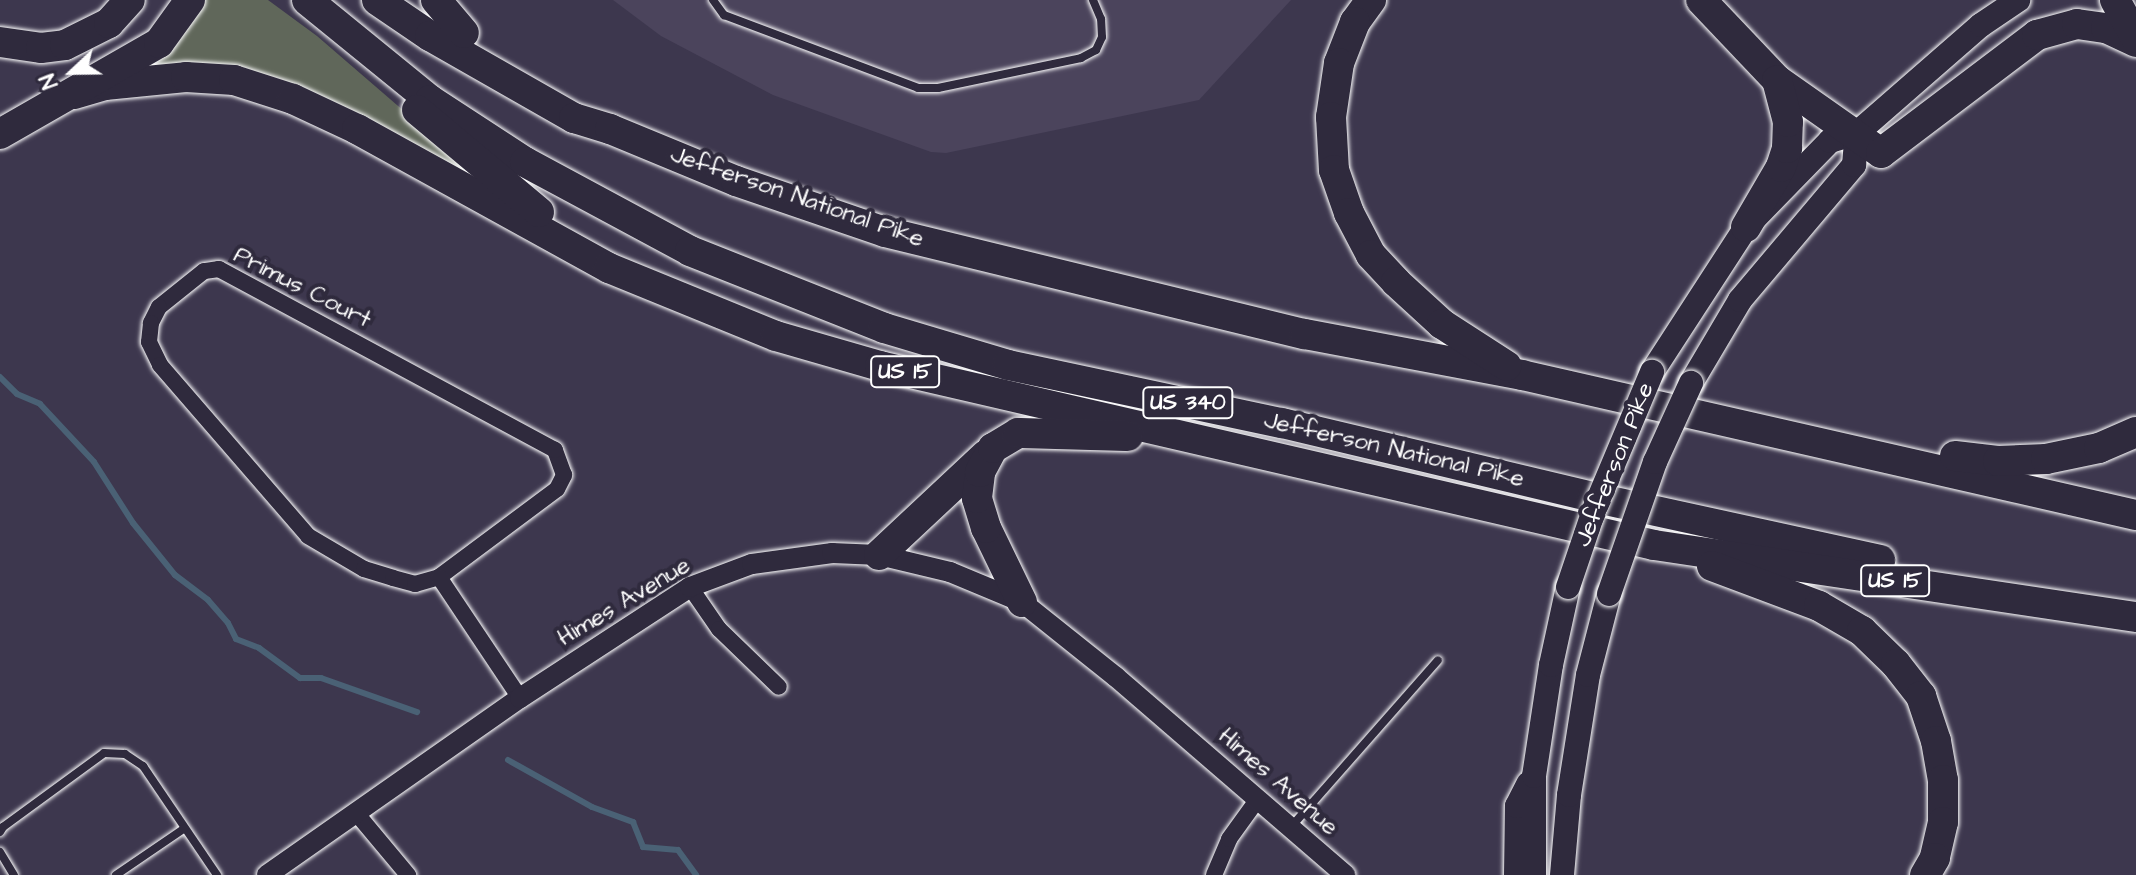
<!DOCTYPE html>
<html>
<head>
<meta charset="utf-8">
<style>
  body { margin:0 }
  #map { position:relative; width:2136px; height:875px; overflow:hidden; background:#3d374e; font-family:"Architects Daughter",sans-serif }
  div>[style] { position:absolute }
  .built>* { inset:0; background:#4b445c }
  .green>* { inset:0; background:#60675a }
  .stream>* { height:6px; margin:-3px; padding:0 3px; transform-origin:3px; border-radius:3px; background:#4a6175 }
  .roads { filter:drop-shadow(0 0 2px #fff) drop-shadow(0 0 2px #fff) }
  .service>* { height:8px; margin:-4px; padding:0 4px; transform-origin:4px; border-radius:4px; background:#2f2a3d }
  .minor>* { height:16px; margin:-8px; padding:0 8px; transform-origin:8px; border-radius:8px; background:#2f2a3d }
  .tertiary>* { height:20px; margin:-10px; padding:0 10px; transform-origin:10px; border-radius:10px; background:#2f2a3d }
  .secondary>* { height:24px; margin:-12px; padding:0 12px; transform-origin:12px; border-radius:12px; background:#2f2a3d }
  .motorway>* { height:30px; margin:-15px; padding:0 15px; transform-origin:15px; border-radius:15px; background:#2f2a3d }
  .bridges { filter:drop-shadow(0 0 2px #fff) drop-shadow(0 0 2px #fff) }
  .secondary-bridge>* { height:24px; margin:-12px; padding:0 12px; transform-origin:12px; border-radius:12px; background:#2f2a3d }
  span { translate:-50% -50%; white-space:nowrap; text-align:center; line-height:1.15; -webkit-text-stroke:8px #2f2a3d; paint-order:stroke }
  .shield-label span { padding:2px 6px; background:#2f2a3d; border:2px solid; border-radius:6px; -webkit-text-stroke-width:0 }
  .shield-label { font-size:22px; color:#fff; font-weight:700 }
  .street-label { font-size:24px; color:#fff }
  .north { position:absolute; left:32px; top:32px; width:80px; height:80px; -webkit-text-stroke:6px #2f2a3d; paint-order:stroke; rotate:248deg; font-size:22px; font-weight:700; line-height:32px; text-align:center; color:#fff }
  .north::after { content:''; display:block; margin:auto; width:28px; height:36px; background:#fff; clip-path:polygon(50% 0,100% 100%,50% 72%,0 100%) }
</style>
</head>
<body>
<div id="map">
  <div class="built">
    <i style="clip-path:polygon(613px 0,1291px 0,1199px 100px,946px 153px,931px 152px,773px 95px,661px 36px)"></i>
  </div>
  <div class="green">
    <i style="clip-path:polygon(204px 0,268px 0,317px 36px,507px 200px,413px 149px,150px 69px,177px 44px)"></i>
  </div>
  <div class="stream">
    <i style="left:0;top:377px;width:24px;rotate:45deg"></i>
    <i style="left:17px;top:394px;width:25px;rotate:23deg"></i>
    <i style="left:40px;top:404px;width:79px;rotate:47deg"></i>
    <i style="left:94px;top:462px;width:72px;rotate:57.4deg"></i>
    <i style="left:133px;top:523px;width:67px;rotate:51.1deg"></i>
    <i style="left:175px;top:575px;width:41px;rotate:37.1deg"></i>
    <i style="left:208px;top:600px;width:30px;rotate:49deg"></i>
    <i style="left:228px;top:623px;width:18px;rotate:63deg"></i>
    <i style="left:236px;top:639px;width:25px;rotate:21deg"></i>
    <i style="left:259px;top:648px;width:51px;rotate:36.2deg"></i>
    <i style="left:300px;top:678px;width:21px"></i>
    <i style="left:321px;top:678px;width:102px;rotate:19.5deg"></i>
    <i style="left:508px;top:760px;width:96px;rotate:29.2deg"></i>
    <i style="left:592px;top:807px;width:44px;rotate:20.1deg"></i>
    <i style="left:633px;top:822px;width:27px;rotate:68deg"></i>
    <i style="left:643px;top:847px;width:35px;rotate:5deg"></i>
    <i style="left:678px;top:850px;width:31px;rotate:54deg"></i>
  </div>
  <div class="roads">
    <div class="service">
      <i style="left:713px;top:0;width:19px;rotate:54deg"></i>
      <i style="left:724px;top:15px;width:207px;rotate:20.6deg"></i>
      <i style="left:918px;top:88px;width:20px"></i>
      <i style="left:938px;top:88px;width:146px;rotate:-11.8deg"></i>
      <i style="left:1081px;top:58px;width:17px;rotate:-28deg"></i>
      <i style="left:1096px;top:50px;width:14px;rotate:-65deg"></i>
      <i style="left:1102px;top:37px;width:18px;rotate:-93deg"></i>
      <i style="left:1101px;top:19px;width:21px;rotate:-113deg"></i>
      <i style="left:1291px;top:827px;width:222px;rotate:-48.6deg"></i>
      <i style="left:0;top:832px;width:6px;rotate:-59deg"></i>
      <i style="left:3px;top:827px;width:125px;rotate:-36.2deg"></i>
      <i style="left:104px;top:753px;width:21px;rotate:3deg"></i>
      <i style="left:125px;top:754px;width:22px;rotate:34deg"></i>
      <i style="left:143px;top:766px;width:132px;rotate:55.8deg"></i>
      <i style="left:0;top:852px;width:27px;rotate:59deg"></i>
      <i style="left:116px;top:875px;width:83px;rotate:-34.3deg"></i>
    </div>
    <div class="minor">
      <i style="left:439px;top:577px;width:147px;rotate:-36.7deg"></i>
      <i style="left:557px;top:489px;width:16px;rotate:-63deg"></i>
      <i style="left:564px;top:475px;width:27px;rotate:-110deg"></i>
      <i style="left:555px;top:450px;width:382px;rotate:-151.7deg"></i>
      <i style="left:219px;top:269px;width:15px;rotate:172deg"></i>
      <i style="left:204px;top:271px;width:58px;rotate:141.3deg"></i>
      <i style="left:159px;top:307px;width:18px;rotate:117deg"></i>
      <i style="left:151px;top:323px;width:19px;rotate:96deg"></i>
      <i style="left:149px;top:342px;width:25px;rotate:64deg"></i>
      <i style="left:160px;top:365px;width:226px;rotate:49.1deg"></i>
      <i style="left:308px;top:536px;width:65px;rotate:30.5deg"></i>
      <i style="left:364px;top:569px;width:30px;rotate:17deg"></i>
      <i style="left:393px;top:578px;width:23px;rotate:15deg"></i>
      <i style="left:415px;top:584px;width:25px;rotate:-16deg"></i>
      <i style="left:439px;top:577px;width:146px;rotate:56.2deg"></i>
      <i style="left:690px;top:587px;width:51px;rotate:55.4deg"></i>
      <i style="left:719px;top:629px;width:83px;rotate:44deg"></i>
      <i style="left:357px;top:814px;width:80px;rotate:50.1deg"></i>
      <i style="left:1214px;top:875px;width:39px;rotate:-67deg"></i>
      <i style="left:1229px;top:839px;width:49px;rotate:-54.1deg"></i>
    </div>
    <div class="tertiary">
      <i style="left:267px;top:875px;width:309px;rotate:-35deg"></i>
      <i style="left:520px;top:698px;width:203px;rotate:-33.1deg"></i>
      <i style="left:690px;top:587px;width:66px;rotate:-20.4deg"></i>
      <i style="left:752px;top:564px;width:81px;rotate:-7.8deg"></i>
      <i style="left:832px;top:553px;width:47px;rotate:2.4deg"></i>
      <i style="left:879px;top:555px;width:73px;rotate:13.5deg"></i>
      <i style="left:950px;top:572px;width:78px;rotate:22.6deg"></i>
      <i style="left:1022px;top:602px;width:120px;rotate:38.6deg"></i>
      <i style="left:1116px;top:677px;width:303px;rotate:40.8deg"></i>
    </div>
    <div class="secondary">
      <i style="left:1652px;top:372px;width:173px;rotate:-57deg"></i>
      <i style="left:1746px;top:227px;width:120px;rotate:-45.7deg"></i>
      <i style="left:1830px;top:141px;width:28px;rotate:-17deg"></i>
      <i style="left:1857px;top:133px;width:164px;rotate:-41.1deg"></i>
      <i style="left:1981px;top:25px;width:45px;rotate:-34deg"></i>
      <i style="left:1691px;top:383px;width:96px;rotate:-59.4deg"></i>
      <i style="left:1740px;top:300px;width:177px;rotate:-49.8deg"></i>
      <i style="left:1854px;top:165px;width:32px;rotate:-85deg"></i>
      <i style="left:1516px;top:875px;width:69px;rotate:-89.2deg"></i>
      <i style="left:1517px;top:806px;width:25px;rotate:-63deg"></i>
      <i style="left:1534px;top:875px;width:99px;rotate:-90deg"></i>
      <i style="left:1534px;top:776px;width:112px;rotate:-81.3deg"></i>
      <i style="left:1551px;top:665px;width:80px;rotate:-77.7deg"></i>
      <i style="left:1562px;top:875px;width:80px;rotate:-85deg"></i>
      <i style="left:1569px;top:795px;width:121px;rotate:-81deg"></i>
      <i style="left:1588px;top:675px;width:84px;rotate:-75.5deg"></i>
    </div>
    <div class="motorway">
      <i style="left:307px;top:0;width:159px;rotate:39.1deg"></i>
      <i style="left:430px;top:100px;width:113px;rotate:33.1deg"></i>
      <i style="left:525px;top:162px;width:187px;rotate:28.3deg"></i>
      <i style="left:690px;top:251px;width:209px;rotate:21.6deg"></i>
      <i style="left:884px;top:328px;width:129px;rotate:16.6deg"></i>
      <i style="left:1008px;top:365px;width:280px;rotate:12deg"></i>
      <i style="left:1282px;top:423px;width:319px;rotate:13.4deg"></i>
      <i style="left:1592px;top:497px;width:295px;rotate:12.3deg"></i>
      <i style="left:377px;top:0;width:64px;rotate:34.2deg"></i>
      <i style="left:430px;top:36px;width:166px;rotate:29.7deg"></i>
      <i style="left:574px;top:118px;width:38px;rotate:17deg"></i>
      <i style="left:610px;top:129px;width:136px;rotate:22.4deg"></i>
      <i style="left:736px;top:181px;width:157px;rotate:18.9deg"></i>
      <i style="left:885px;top:232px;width:432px;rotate:13.7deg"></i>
      <i style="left:1305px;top:334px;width:221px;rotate:10.7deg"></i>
      <i style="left:1522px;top:375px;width:630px;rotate:12.84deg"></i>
      <i style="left:436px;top:0;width:43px;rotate:49.7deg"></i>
      <i style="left:1371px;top:0;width:27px;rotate:126deg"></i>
      <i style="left:1355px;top:22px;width:44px;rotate:111.3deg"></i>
      <i style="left:1339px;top:63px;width:55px;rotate:98.4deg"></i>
      <i style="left:1331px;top:117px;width:53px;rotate:86.8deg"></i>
      <i style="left:1334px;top:170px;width:46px;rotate:70.8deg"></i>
      <i style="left:1349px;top:213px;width:47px;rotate:62.4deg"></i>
      <i style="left:1371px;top:255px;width:37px;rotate:47deg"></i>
      <i style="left:1396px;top:282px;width:62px;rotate:42.4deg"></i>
      <i style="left:1442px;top:324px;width:77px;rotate:32.9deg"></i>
      <i style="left:1701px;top:0;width:110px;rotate:46.5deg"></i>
      <i style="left:1777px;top:80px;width:127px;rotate:35.1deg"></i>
      <i style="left:1881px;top:153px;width:196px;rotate:-37.1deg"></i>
      <i style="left:2037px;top:35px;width:41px;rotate:-15.4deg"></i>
      <i style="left:2077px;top:24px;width:29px;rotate:8deg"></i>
      <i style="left:2106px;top:28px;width:33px;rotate:25deg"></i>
      <i style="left:2115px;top:0;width:43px;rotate:61.1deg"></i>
      <i style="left:0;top:42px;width:41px;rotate:8.3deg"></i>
      <i style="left:41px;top:48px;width:24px;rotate:-7deg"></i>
      <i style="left:65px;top:45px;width:49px;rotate:-26.6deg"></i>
      <i style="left:109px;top:23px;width:31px;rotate:-48deg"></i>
      <i style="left:74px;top:94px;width:32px;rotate:-16deg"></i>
      <i style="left:105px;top:85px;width:81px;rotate:-5.6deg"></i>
      <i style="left:186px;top:77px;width:48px;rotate:3.6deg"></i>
      <i style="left:234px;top:80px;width:62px;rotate:17.9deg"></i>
      <i style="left:293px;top:99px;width:71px;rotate:25.1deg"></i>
      <i style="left:357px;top:129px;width:288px;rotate:28.9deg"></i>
      <i style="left:609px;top:268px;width:180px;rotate:22.2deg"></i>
      <i style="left:776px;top:336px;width:108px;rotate:16.1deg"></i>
      <i style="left:880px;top:366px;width:794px;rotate:13.02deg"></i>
      <i style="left:1654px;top:545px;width:487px;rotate:8.5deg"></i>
      <i style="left:417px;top:110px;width:159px;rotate:39.9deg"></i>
      <i style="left:0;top:134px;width:183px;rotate:-29.8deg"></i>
      <i style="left:159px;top:43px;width:53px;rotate:-54.2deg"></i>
      <i style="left:1746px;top:227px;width:69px;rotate:-59.7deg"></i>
      <i style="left:1781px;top:167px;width:20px;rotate:-72deg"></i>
      <i style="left:1787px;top:148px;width:26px;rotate:-88deg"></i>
      <i style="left:1788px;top:122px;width:43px;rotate:-104.7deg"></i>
      <i style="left:1955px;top:456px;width:43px;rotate:6.6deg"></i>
      <i style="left:1998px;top:461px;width:48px;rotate:-2.4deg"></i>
      <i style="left:2046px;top:459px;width:54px;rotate:-11.7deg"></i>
      <i style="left:2099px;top:448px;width:40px;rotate:-23.4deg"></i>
      <i style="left:879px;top:555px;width:146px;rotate:-43.1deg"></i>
      <i style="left:1712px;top:566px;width:114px;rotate:20.5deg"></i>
      <i style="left:1819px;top:606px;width:50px;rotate:30.2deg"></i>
      <i style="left:1862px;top:631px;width:47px;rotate:44.1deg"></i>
      <i style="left:1896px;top:664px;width:41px;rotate:52deg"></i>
      <i style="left:1921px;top:696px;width:47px;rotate:71.6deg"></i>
      <i style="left:1936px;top:741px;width:40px;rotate:80deg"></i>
      <i style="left:1943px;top:780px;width:42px;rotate:90deg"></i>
      <i style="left:1943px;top:822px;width:37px;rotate:103deg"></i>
      <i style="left:1935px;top:858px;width:20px;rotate:120deg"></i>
      <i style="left:1022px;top:602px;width:82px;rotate:-115.9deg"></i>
      <i style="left:986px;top:528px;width:31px;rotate:-107deg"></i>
      <i style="left:977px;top:498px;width:26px;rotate:-83deg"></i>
      <i style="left:980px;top:472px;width:27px;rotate:-62deg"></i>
      <i style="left:993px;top:448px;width:29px;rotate:-31deg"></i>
      <i style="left:1018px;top:433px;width:110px;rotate:1.6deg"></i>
    </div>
  </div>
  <div class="bridges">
    <div class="secondary-bridge">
      <i style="left:1568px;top:587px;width:81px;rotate:-71.3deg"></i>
      <i style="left:1594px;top:510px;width:150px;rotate:-67.2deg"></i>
      <i style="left:1609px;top:594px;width:140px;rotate:-70.8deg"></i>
      <i style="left:1655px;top:462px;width:87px;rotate:-65.5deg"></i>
    </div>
  </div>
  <div class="shield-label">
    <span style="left:905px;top:372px">US 15</span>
    <span style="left:1188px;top:403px">US 340</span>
    <span style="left:1895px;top:581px">US 15</span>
  </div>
  <div class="street-label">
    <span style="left:797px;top:197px;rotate:19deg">Jefferson National Pike</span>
    <span style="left:302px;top:288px;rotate:27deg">Primus Court</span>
    <span style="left:1394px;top:450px;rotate:13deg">Jefferson National Pike</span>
    <span style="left:1615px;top:465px;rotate:-68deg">Jefferson Pike</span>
    <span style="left:624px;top:602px;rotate:-31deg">Himes Avenue</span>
    <span style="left:1278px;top:782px;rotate:41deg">Himes Avenue</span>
  </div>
  <div class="north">N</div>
</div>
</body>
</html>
